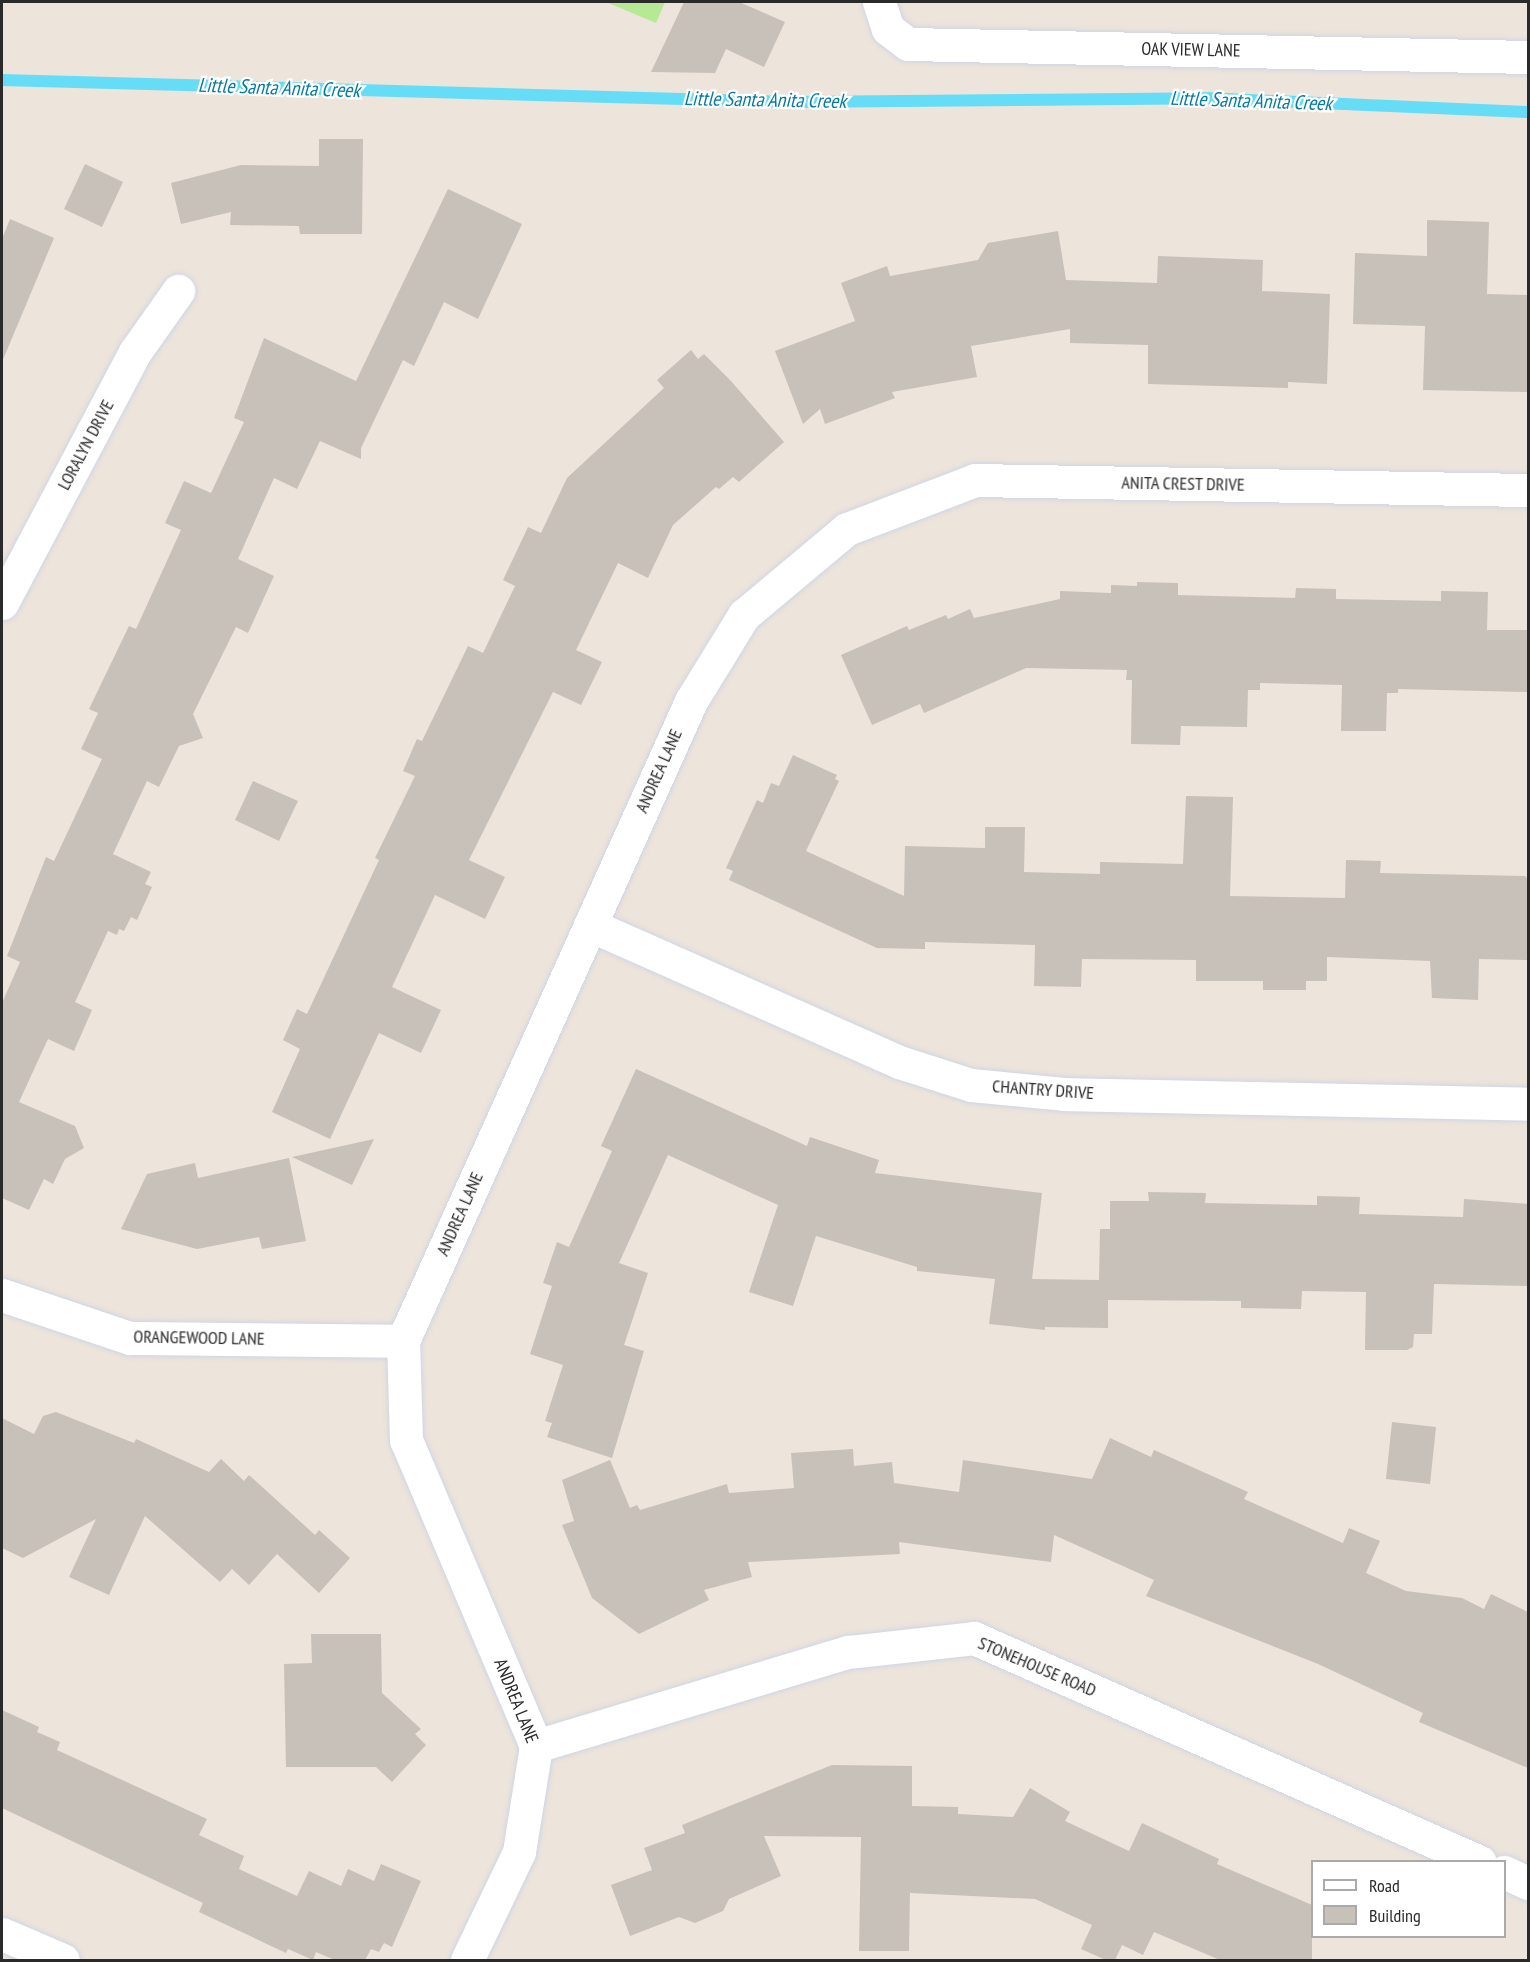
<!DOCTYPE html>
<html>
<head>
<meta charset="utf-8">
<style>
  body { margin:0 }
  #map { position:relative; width:1530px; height:1962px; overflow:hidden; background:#ede4db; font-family:"PT Sans Narrow",sans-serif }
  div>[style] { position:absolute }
  .green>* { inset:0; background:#b7e893 }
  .stream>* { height:12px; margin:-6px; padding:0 6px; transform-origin:6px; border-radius:6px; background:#66ddf7 }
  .building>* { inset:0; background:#c8c1ba }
  .roads { filter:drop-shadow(0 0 2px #d0d5e4) drop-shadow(0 0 2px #d0d5e4) }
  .street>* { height:33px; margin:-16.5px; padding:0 16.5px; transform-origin:16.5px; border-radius:16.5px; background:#fff }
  span { translate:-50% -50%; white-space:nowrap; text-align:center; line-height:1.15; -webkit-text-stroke:4.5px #fff; paint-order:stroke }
  .street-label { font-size:18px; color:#2a2a2a }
  .water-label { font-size:20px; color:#047ba4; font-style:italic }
  .frame { position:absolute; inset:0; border:3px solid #2a2a2a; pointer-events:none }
  .legend { position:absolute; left:1311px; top:1860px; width:195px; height:78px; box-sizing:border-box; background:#fff; border:2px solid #aaa; margin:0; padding:8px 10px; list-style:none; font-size:18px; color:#2a2a2a }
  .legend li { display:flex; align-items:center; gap:12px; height:30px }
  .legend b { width:30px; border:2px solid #aaa }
</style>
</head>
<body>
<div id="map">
  <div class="green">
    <i style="clip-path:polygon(606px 2px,665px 2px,656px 23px)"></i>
  </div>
  <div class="stream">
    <i style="left:2px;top:80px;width:787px;rotate:1.6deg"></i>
    <i style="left:789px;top:102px;width:417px;rotate:-0.5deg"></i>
    <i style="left:1206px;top:98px;width:322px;rotate:2.5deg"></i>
  </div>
  <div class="building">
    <i style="clip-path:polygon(684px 2px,739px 2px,785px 22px,764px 67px,726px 49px,715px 73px,651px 72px)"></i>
    <i style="clip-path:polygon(319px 139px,363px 139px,362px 234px,300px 234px,299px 226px,230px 225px,231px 212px,181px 224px,171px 183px,241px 165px,319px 166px)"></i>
    <i style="clip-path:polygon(85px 164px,123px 182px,102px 227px,64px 209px)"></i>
    <i style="clip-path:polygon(448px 189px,522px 224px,478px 319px,444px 302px,414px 366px,403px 360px,361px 448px,361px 459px,320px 441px,297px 489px,274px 478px,238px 559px,274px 576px,248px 633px,236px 627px,193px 714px,203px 738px,179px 746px,159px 787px,147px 781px,113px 854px,151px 872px,145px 884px,152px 887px,137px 920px,131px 917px,124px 931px,119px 929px,117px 935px,108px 931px,75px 1002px,92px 1010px,74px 1051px,48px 1039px,19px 1102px,75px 1126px,84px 1148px,65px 1159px,53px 1184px,44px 1179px,29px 1210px,2px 1198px,2px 1003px,20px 962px,7px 956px,46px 857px,54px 861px,102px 759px,81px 749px,98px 713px,89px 709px,129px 626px,136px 629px,181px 530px,165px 523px,184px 481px,211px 493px,244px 422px,234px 418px,264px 338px,356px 381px)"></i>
    <i style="clip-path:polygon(10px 219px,54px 238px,2px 362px,2px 239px)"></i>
    <i style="clip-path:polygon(1427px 220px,1489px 222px,1487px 294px,1528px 295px,1528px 392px,1423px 390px,1425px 326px,1353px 324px,1355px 253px,1427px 256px)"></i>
    <i style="clip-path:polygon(1058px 231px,1066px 280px,1157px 283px,1158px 256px,1263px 260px,1262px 291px,1330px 294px,1327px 384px,1288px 382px,1288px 388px,1148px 384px,1148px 345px,1070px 343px,1070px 329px,971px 346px,977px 377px,892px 392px,895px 398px,825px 424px,820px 409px,803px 424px,775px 351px,855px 321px,841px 283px,887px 266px,890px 276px,978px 260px,988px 243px)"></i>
    <i style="clip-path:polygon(691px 350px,698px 359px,704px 354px,731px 381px,784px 442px,739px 482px,733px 477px,719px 489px,716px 487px,673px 525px,648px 578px,618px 563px,576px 650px,602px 662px,581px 705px,553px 692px,469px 860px,505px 877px,485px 919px,435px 895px,392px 987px,441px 1010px,421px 1053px,379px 1033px,330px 1139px,272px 1112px,300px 1049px,283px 1040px,297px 1009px,307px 1014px,379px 860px,375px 858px,415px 776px,403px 771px,417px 739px,422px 741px,468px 646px,483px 653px,515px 586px,503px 580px,528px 527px,541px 533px,567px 478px,664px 388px,657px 380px)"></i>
    <i style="clip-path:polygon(1137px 582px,1178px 583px,1178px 595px,1295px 598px,1296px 588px,1336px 589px,1336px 599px,1441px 601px,1441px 591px,1488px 592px,1487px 630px,1528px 630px,1528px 692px,1398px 689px,1398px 693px,1387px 693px,1386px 731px,1341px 731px,1342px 685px,1260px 683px,1260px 690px,1248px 690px,1247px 727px,1181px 726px,1180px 745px,1131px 744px,1132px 680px,1126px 680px,1127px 670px,1026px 668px,924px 713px,920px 704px,872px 725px,841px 655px,907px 626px,909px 630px,946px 615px,948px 619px,970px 609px,974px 618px,1060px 599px,1060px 591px,1111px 593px,1111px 585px,1137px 586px)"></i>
    <i style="clip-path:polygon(793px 755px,837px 775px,835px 779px,839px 781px,806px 851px,904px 896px,905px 846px,985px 848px,985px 827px,1025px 827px,1024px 872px,1100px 874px,1100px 862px,1183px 864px,1186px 796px,1233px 797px,1230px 896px,1345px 898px,1346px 860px,1381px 861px,1380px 873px,1525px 876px,1528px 879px,1528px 960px,1479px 959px,1478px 1000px,1432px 998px,1430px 961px,1327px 957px,1327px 981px,1306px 981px,1306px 990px,1263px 990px,1263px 981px,1196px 981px,1196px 960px,1082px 959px,1081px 987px,1034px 986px,1035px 945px,925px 942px,925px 949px,877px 948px,729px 880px,733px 871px,726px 868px,757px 800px,763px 803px,771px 783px,779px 786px)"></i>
    <i style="clip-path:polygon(253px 781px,298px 801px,279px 841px,235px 820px)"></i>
    <i style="clip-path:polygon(636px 1069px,807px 1146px,810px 1137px,879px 1160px,875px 1173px,1042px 1193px,1032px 1279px,1099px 1280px,1100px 1229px,1110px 1229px,1110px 1201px,1149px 1201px,1148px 1192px,1206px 1193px,1205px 1203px,1317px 1205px,1317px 1196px,1360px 1197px,1359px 1214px,1463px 1217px,1464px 1199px,1528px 1204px,1528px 1286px,1434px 1284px,1432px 1334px,1414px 1334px,1413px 1347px,1407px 1350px,1365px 1350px,1366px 1292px,1302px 1291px,1301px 1309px,1241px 1308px,1241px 1301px,1108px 1300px,1108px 1328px,1045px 1327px,1045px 1330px,989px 1324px,995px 1279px,917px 1271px,917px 1267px,816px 1236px,793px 1306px,749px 1292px,778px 1205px,668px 1155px,619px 1263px,648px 1273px,624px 1345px,644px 1351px,612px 1458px,547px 1437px,552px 1423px,545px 1421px,563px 1365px,530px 1354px,552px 1286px,543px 1283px,557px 1242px,569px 1247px,612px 1151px,601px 1146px)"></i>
    <i style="clip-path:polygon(374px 1139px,352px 1185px,292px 1157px)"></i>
    <i style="clip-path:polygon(289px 1158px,306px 1241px,262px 1249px,259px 1237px,197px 1249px,121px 1229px,147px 1174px,195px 1163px,198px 1178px)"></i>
    <i style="clip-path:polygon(56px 1412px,134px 1443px,136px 1439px,209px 1472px,221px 1459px,244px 1481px,249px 1475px,315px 1535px,319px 1530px,350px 1558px,319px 1593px,277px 1554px,249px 1585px,232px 1569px,220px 1582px,145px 1516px,109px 1595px,69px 1577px,96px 1519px,23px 1558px,2px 1548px,2px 1418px,34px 1434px,43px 1416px)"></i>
    <i style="clip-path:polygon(1392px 1422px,1436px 1427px,1430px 1484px,1386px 1479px)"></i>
    <i style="clip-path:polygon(1110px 1438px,1151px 1457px,1154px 1450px,1248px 1492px,1244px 1499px,1343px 1543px,1349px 1528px,1380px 1541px,1366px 1573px,1406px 1591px,1462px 1598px,1484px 1609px,1491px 1594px,1528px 1612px,1528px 1768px,1419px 1722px,1423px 1713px,1318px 1664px,1146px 1596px,1154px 1580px,1054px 1535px,1051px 1562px,899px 1542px,900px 1554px,748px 1562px,752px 1577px,704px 1590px,709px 1600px,639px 1634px,592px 1598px,562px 1525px,574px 1521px,562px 1480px,610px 1460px,630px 1508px,637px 1505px,640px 1510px,727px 1484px,729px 1493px,794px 1488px,791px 1453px,853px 1449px,854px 1466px,892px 1462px,894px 1483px,959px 1492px,963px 1460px,1092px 1479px)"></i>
    <i style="clip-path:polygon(311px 1634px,381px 1634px,382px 1693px,421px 1729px,415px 1734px,426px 1745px,392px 1782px,376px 1767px,286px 1767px,284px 1664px,312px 1663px)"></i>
    <i style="clip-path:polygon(2px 1710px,39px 1727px,37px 1732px,60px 1742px,57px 1750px,207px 1819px,199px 1835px,244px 1856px,239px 1869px,297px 1896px,309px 1871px,341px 1886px,348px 1869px,374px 1881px,381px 1864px,421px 1881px,392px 1947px,384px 1943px,379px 1952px,371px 1949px,365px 1960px,335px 1960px,316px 1952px,313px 1960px,288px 1949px,286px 1953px,199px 1912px,203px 1903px,2px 1808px)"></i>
    <i style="clip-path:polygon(832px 1765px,912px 1766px,912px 1806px,958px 1807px,958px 1814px,1013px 1817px,1030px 1788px,1070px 1812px,1065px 1821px,1129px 1851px,1142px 1823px,1219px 1859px,1217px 1864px,1312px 1905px,1312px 1960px,1220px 1960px,1154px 1932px,1143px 1955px,1122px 1945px,1115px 1960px,1106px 1960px,1081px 1949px,1092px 1925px,1035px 1899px,910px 1893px,909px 1951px,859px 1951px,861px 1837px,764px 1836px,781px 1876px,729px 1899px,723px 1911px,695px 1923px,679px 1917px,630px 1936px,611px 1885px,652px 1870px,644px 1848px,685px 1833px,682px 1825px)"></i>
  </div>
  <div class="roads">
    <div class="street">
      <i style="left:879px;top:2px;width:28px;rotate:72deg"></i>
      <i style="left:888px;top:29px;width:25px;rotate:37deg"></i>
      <i style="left:908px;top:44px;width:620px;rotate:1.2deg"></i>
      <i style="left:2px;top:603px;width:284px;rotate:-62.1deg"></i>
      <i style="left:135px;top:352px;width:75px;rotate:-54.8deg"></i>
      <i style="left:590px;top:925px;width:338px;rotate:23.9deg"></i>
      <i style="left:899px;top:1062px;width:76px;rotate:17.7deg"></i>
      <i style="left:971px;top:1085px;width:93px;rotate:5.5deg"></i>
      <i style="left:1064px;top:1094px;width:464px;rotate:1.2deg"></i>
      <i style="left:2px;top:1295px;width:135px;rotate:18.6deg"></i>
      <i style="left:130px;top:1338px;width:273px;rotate:0.6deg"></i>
      <i style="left:536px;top:1746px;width:326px;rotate:-16.8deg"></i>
      <i style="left:848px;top:1652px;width:127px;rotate:-6.3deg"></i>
      <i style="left:974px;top:1638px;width:553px;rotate:23.88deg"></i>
      <i style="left:1504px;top:1872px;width:26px;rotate:25deg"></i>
      <i style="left:2px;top:1934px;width:66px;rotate:23.1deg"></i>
      <i style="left:467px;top:1960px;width:120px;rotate:-64.3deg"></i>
      <i style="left:519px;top:1852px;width:107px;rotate:-80.9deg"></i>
      <i style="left:536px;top:1746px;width:332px;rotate:-113deg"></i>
      <i style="left:406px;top:1440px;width:99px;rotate:-91.7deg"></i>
      <i style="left:403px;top:1341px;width:702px;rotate:-65.77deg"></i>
      <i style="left:691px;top:701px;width:101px;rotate:-58.4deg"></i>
      <i style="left:744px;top:615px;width:134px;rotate:-39.9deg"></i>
      <i style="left:847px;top:529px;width:137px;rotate:-20.9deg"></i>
      <i style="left:975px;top:480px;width:553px;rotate:1.04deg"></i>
    </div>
  </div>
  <div class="street-label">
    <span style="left:1191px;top:50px;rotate:1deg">OAK VIEW LANE</span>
    <span style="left:86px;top:445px;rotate:-62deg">LORALYN DRIVE</span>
    <span style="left:1183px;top:484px;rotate:1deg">ANITA CREST DRIVE</span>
    <span style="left:659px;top:771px;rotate:-66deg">ANDREA LANE</span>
    <span style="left:1043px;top:1090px;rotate:4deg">CHANTRY DRIVE</span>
    <span style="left:460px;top:1214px;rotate:-66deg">ANDREA LANE</span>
    <span style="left:199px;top:1338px;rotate:1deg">ORANGEWOOD LANE</span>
    <span style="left:1037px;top:1667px;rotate:23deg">STONEHOUSE ROAD</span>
    <span style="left:516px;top:1701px;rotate:68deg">ANDREA LANE</span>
  </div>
  <div class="water-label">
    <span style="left:279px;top:88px;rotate:2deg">Little Santa Anita Creek</span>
    <span style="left:765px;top:100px;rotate:1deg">Little Santa Anita Creek</span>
    <span style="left:1251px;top:101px;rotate:2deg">Little Santa Anita Creek</span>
  </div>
  <div class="frame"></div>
  <ul class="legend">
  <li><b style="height:8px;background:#fff"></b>Road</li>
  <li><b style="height:16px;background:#c8c1ba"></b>Building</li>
  </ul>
</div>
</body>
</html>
